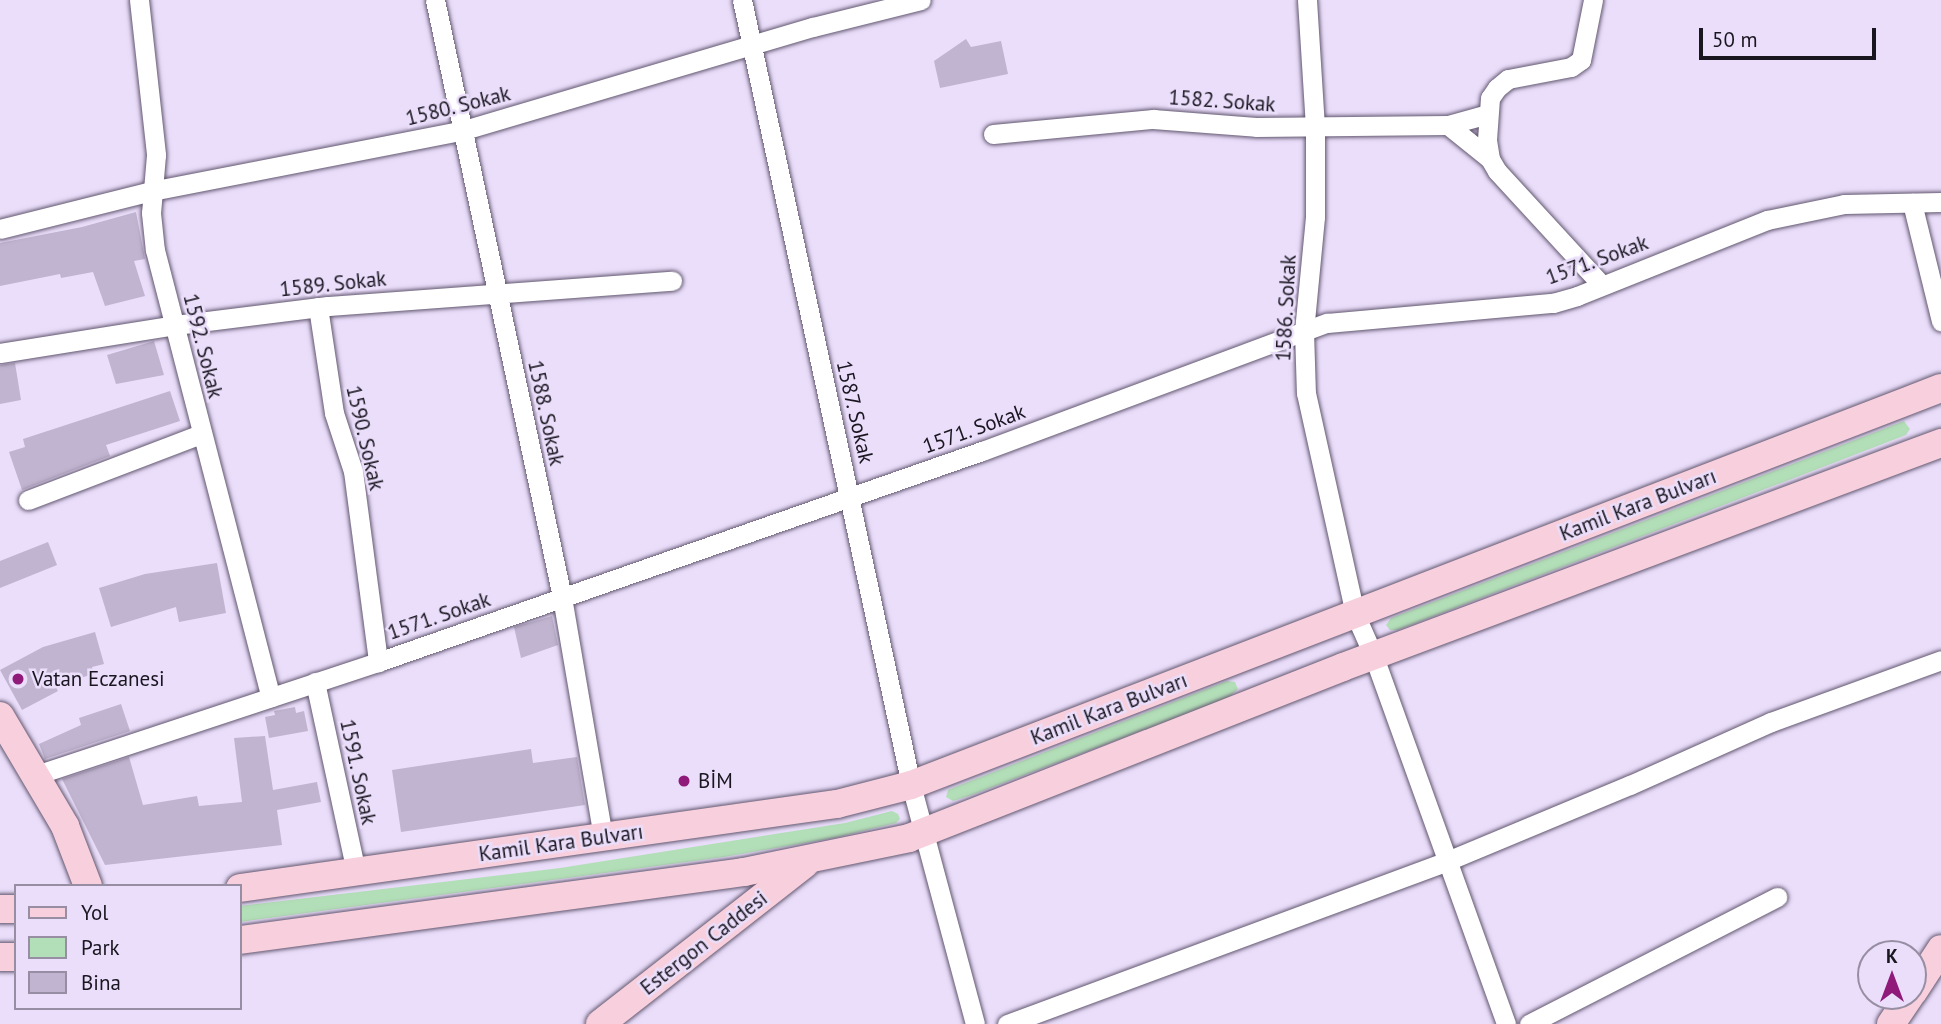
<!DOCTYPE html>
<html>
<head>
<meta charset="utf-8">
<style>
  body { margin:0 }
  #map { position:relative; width:1941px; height:1024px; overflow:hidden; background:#eadefb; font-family:"PT Sans",sans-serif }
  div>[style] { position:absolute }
  .green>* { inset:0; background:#b3dfb8 }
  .building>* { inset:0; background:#c0b4d0 }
  .roads { filter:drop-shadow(0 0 2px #62576f) drop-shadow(0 0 2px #62576f) }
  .street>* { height:19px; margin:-9.5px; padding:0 9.5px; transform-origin:9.5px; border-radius:9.5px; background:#fff }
  .secondary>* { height:28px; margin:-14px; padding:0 14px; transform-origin:14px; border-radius:14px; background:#f8cfdc }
  .dots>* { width:19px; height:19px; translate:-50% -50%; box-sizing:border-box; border:4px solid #eadefb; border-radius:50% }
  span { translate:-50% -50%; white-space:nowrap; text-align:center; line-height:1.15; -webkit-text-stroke:5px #eadefb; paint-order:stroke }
  .street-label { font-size:21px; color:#1a1620 }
  .poi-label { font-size:21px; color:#1a1620 }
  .left { translate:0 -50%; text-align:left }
  .legend { position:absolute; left:14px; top:884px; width:228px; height:126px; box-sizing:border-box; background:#eadefb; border:2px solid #978ea3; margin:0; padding:9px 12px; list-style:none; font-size:21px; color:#1a1620 }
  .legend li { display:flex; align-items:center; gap:14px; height:35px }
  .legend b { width:35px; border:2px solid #978ea3 }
  .north { position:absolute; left:1857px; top:940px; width:70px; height:70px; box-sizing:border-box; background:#eadefb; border:2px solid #978ea3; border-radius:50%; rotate:0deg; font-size:19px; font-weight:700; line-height:28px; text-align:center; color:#1a1620 }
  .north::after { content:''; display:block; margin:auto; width:24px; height:32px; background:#8f1a7a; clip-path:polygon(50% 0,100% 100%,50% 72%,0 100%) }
  .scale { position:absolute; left:1699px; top:28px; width:177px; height:32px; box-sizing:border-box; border:4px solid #1a1620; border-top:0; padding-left:9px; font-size:21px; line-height:24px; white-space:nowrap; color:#1a1620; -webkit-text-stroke:5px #eadefb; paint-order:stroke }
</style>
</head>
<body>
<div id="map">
  <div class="green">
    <i style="clip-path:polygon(1904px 421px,1910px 429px,1906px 435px,1398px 630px,1390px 630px,1386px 625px,1391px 618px)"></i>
    <i style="clip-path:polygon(1227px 681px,1235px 682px,1238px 689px,1228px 698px,972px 795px,953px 801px,946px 797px,948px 790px,955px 787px)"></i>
    <i style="clip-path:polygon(892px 811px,898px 814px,900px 819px,896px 823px,834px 838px,724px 857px,240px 922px,240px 906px,560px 868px,845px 823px)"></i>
  </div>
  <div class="building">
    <i style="clip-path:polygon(966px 39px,971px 47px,1001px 41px,1008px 74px,940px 88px,934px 61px)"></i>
    <i style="clip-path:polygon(136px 212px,145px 259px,134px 261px,145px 296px,105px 306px,93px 272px,61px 278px,60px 274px,0 286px,0 243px,82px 227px)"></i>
    <i style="clip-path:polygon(154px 341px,164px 375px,116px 384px,107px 355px)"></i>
    <i style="clip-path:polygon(15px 363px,21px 400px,0 404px,0 365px)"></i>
    <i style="clip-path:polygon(170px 391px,180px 421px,106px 445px,110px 456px,22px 490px,9px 452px,25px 447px,23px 439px)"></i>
    <i style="clip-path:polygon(48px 542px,57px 565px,0 588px,0 561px)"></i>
    <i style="clip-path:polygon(217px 563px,226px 613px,179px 622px,176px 607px,111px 627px,99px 588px,145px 574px)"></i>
    <i style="clip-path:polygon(552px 616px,558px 645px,521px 658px,514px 627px)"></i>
    <i style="clip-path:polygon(95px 632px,104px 664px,92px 667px,94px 674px,55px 685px,58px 691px,22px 710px,0 670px,43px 647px)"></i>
    <i style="clip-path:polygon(121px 704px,130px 731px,45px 759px,39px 744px,81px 725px,79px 718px)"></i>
    <i style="clip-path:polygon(295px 707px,296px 713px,304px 711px,308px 731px,269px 738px,265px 717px,275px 715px,274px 711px)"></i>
    <i style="clip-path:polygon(265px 736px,273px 790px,317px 782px,321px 802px,277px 810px,282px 845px,105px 865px,62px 779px,129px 757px,143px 805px,197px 796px,199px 806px,242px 802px,234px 738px)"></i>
    <i style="clip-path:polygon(531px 749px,533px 763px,577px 757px,585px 805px,401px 832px,392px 770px)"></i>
  </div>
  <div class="roads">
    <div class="street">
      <i style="left:139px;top:0;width:156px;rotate:83.7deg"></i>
      <i style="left:156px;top:155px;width:58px;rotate:94.9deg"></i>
      <i style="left:151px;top:213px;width:37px;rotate:84deg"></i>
      <i style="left:155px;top:250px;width:462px;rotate:75.5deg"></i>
      <i style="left:435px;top:0;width:610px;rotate:77.99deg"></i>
      <i style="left:562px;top:597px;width:243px;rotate:80.3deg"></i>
      <i style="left:742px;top:0;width:803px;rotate:77.85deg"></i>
      <i style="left:911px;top:785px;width:247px;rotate:75deg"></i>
      <i style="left:1307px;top:0;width:128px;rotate:86.4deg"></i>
      <i style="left:1315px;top:128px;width:89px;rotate:90deg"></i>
      <i style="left:1315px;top:217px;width:115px;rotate:95.5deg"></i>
      <i style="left:1304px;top:331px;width:62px;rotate:88.2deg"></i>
      <i style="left:1306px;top:393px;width:226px;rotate:77.5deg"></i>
      <i style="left:1355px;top:614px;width:47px;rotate:66.2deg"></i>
      <i style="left:1374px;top:657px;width:390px;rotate:70.2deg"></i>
      <i style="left:1593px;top:0;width:61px;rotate:101.3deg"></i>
      <i style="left:1581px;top:60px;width:12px;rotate:145deg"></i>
      <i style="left:1571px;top:67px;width:64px;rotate:169.2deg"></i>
      <i style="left:1508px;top:79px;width:14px;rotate:141deg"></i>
      <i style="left:1497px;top:88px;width:12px;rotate:125deg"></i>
      <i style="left:1490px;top:98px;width:42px;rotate:94.1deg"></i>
      <i style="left:1487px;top:140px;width:19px;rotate:81deg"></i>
      <i style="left:1490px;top:159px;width:14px;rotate:60deg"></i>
      <i style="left:1497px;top:171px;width:155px;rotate:47.4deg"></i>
      <i style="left:1488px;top:114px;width:41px;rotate:164.6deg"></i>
      <i style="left:1448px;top:125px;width:54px;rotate:39deg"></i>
      <i style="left:993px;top:134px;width:161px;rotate:-5.4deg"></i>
      <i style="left:1153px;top:119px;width:103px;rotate:4.4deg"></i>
      <i style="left:1256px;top:127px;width:192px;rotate:-0.6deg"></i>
      <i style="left:1912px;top:203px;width:122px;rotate:76.2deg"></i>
      <i style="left:0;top:229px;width:156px;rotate:-14.1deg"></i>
      <i style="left:151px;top:191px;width:316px;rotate:-11deg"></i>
      <i style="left:461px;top:131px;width:367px;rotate:-16.5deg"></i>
      <i style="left:813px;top:27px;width:111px;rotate:-14deg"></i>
      <i style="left:318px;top:307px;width:107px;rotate:81.4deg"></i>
      <i style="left:334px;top:413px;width:61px;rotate:71.9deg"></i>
      <i style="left:353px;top:471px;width:193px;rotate:82.5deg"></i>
      <i style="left:0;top:353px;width:177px;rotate:-9.1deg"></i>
      <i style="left:175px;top:325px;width:154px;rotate:-7.1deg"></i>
      <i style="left:328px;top:306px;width:345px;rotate:-4.2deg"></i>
      <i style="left:28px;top:500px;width:185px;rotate:-20.9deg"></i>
      <i style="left:315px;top:682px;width:193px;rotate:77.8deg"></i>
      <i style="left:36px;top:775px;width:360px;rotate:-18.3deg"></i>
      <i style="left:378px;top:662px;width:640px;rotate:-19.26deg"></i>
      <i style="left:982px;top:451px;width:368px;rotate:-20.4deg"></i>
      <i style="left:1327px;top:323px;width:227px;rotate:-5.1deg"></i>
      <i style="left:1553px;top:303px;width:25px;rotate:-16deg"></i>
      <i style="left:1577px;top:296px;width:205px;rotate:-21.8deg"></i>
      <i style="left:1767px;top:220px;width:79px;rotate:-11.7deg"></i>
      <i style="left:1844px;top:204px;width:97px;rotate:-1.2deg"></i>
      <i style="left:1007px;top:1024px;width:469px;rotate:-20.3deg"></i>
      <i style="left:1447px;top:861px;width:198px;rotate:-22.6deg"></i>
      <i style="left:1630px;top:785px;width:154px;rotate:-24.1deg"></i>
      <i style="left:1771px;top:722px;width:181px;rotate:-20deg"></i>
      <i style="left:1529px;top:1024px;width:279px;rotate:-27.1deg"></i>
    </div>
    <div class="secondary">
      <i style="left:0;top:716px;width:128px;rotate:59.4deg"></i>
      <i style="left:65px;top:826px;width:64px;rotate:69deg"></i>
      <i style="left:240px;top:888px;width:603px;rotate:-8.01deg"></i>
      <i style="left:837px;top:804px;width:76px;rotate:-14.4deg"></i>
      <i style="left:911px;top:785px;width:1104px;rotate:-21.08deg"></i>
      <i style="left:0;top:909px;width:16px"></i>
      <i style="left:240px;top:940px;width:509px;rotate:-7.68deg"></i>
      <i style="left:744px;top:872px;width:168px;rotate:-11.6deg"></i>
      <i style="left:909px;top:838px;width:466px;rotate:-21.5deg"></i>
      <i style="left:1343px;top:667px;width:639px;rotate:-20.54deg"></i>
      <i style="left:0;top:957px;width:16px"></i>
      <i style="left:1913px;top:992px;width:51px;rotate:-56.9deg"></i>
      <i style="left:600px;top:1024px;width:260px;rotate:-38deg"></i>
      <i style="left:1891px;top:1024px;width:34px;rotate:-56deg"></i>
    </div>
  </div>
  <div class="dots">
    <i style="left:18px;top:679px;background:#8f1a7a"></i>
    <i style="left:684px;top:781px;background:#8f1a7a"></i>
  </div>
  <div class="street-label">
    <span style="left:1222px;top:101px;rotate:4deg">1582. Sokak</span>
    <span style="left:458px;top:106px;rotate:-14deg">1580. Sokak</span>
    <span style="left:1597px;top:260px;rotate:-20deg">1571. Sokak</span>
    <span style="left:333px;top:284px;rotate:-6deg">1589. Sokak</span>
    <span style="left:1286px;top:308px;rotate:-87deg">1586. Sokak</span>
    <span style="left:203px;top:346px;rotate:76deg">1592. Sokak</span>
    <span style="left:855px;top:412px;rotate:77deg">1587. Sokak</span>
    <span style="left:546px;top:413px;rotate:78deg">1588. Sokak</span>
    <span style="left:974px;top:429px;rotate:-20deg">1571. Sokak</span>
    <span style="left:365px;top:438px;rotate:77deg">1590. Sokak</span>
    <span style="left:1638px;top:505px;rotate:-21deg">Kamil Kara Bulvarı</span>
    <span style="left:439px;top:616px;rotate:-19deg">1571. Sokak</span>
    <span style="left:1109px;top:709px;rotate:-21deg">Kamil Kara Bulvarı</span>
    <span style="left:358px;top:772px;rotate:78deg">1591. Sokak</span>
    <span style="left:561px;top:843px;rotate:-8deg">Kamil Kara Bulvarı</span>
    <span style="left:704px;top:943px;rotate:-38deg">Estergon Caddesi</span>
  </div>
  <div class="poi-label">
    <span class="left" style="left:32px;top:679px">Vatan Eczanesi</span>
    <span class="left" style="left:698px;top:781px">BİM</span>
  </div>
  <ul class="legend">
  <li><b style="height:9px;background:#f8cfdc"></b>Yol</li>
  <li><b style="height:19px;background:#b3dfb8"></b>Park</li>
  <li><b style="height:19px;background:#c0b4d0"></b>Bina</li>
  </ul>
  <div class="north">K</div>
  <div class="scale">50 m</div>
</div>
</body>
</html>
